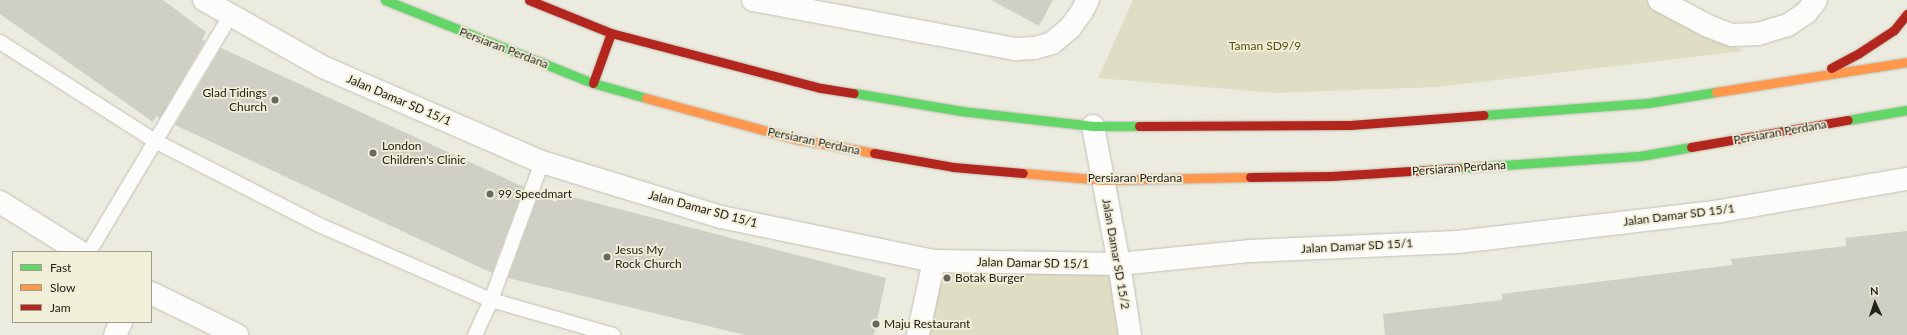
<!DOCTYPE html>
<html>
<head>
<meta charset="utf-8">
<style>
  body { margin:0 }
  #map { position:relative; width:1907px; height:335px; overflow:hidden; background:#ecebdf; font-family:Lato,sans-serif }
  div>[style] { position:absolute }
  .green>* { inset:0; background:#e0ddc5 }
  .building>* { inset:0; background:#d0cfc6 }
  .roads { filter:drop-shadow(0 0 1px #c2c0b7) drop-shadow(0 0 1px #c2c0b7) }
  .lane>* { height:14px; margin:-7px; padding:0 7px; transform-origin:7px; border-radius:7px; background:#fcfcfa }
  .street>* { height:22px; margin:-11px; padding:0 11px; transform-origin:11px; border-radius:11px; background:#fcfcfa }
  .fast>* { height:9px; margin:-4.5px; padding:0 4.5px; transform-origin:4.5px; border-radius:4.5px; background:#63d668 }
  .slow>* { height:9px; margin:-4.5px; padding:0 4.5px; transform-origin:4.5px; border-radius:4.5px; background:#ff974d }
  .jam>* { height:9px; margin:-4.5px; padding:0 4.5px; transform-origin:4.5px; border-radius:4.5px; background:#b3261e }
  .dots>* { width:11px; height:11px; translate:-50% -50%; box-sizing:border-box; border:2px solid #f2efd9; border-radius:50% }
  span { translate:-50% -50%; white-space:nowrap; text-align:center; line-height:1.15; -webkit-text-stroke:3.5px #f2efd9; paint-order:stroke }
  .park-label { font-size:12px; color:#574e0e }
  .street-label { font-size:12px; color:#23211a }
  .poi-label { font-size:12px; color:#23211a }
  .right { translate:-100% -50%; text-align:right }
  .left { translate:0 -50%; text-align:left }
  .legend { position:absolute; left:12px; top:251px; width:140px; height:72px; box-sizing:border-box; background:#f2efd9; border:1px solid #9f9d8d; margin:0; padding:5px 7px; list-style:none; font-size:12px; color:#23211a }
  .legend li { display:flex; align-items:center; gap:8px; height:20px }
  .legend b { width:20px; border:1px solid #9f9d8d }
  .north { position:absolute; left:1855px; top:283px; width:40px; height:40px; -webkit-text-stroke:3px #f2efd9; paint-order:stroke; rotate:357deg; font-size:11px; font-weight:700; line-height:16px; text-align:center; color:#23211a }
  .north::after { content:''; display:block; margin:auto; width:14px; height:18px; background:#23211a; clip-path:polygon(50% 0,100% 100%,50% 72%,0 100%) }
</style>
</head>
<body>
<div id="map">
  <div class="green">
    <i style="clip-path:polygon(1133px 0,1645px 0,1744px 51px,1437px 87px,1274px 93px,1098px 78px)"></i>
    <i style="clip-path:polygon(941px 272px,1110px 272px,1120px 335px,928px 335px)"></i>
  </div>
  <div class="building">
    <i style="clip-path:polygon(0 0,163px 0,206px 32px,202px 40px,205px 41px,160px 118px,156px 116px,153px 122px,0 14px)"></i>
    <i style="clip-path:polygon(991px 0,1053px 0,1039px 26px)"></i>
    <i style="clip-path:polygon(221px 48px,524px 187px,492px 273px,175px 125px)"></i>
    <i style="clip-path:polygon(539px 194px,556px 202px,561px 194px,886px 278px,874px 335px,745px 335px,508px 278px)"></i>
    <i style="clip-path:polygon(1907px 231px,1907px 335px,1385px 335px,1383px 314px,1502px 300px,1502px 294px,1732px 265px,1731px 259px,1846px 246px,1845px 238px)"></i>
  </div>
  <div class="roads">
    <div class="lane">
      <i style="left:0;top:42px;width:184px;rotate:32.6deg"></i>
      <i style="left:155px;top:141px;width:184px;rotate:27.1deg"></i>
      <i style="left:319px;top:225px;width:188px;rotate:23.6deg"></i>
      <i style="left:491px;top:300px;width:127px;rotate:16deg"></i>
      <i style="left:89px;top:252px;width:276px;rotate:-59.1deg"></i>
      <i style="left:475px;top:335px;width:38px;rotate:-65deg"></i>
      <i style="left:491px;top:300px;width:147px;rotate:-69.7deg"></i>
    </div>
    <div class="street">
      <i style="left:204px;top:0;width:137px;rotate:29.4deg"></i>
      <i style="left:323px;top:67px;width:239px;rotate:23.5deg"></i>
      <i style="left:542px;top:162px;width:187px;rotate:17.1deg"></i>
      <i style="left:721px;top:217px;width:217px;rotate:11.7deg"></i>
      <i style="left:934px;top:261px;width:185px;rotate:0.9deg"></i>
      <i style="left:1119px;top:264px;width:132px;rotate:-5.7deg"></i>
      <i style="left:1250px;top:251px;width:208px;rotate:-2.5deg"></i>
      <i style="left:1458px;top:242px;width:265px;rotate:-6.7deg"></i>
      <i style="left:1721px;top:211px;width:189px;rotate:-9.8deg"></i>
      <i style="left:753px;top:0;width:268px;rotate:10.6deg"></i>
      <i style="left:1016px;top:49px;width:19px;rotate:-3deg"></i>
      <i style="left:1035px;top:48px;width:18px;rotate:-16deg"></i>
      <i style="left:1052px;top:43px;width:23px;rotate:-40deg"></i>
      <i style="left:1070px;top:28px;width:19px;rotate:-54deg"></i>
      <i style="left:1081px;top:13px;width:15px;rotate:-62deg"></i>
      <i style="left:1659px;top:0;width:55px;rotate:28deg"></i>
      <i style="left:1708px;top:26px;width:26px;rotate:21deg"></i>
      <i style="left:1732px;top:35px;width:26px;rotate:-2deg"></i>
      <i style="left:1758px;top:34px;width:31px;rotate:-17deg"></i>
      <i style="left:1788px;top:25px;width:22px;rotate:-34deg"></i>
      <i style="left:1806px;top:13px;width:16px;rotate:-52deg"></i>
      <i style="left:1093px;top:126px;width:140px;rotate:79.3deg"></i>
      <i style="left:1119px;top:264px;width:72px;rotate:81.2deg"></i>
      <i style="left:0;top:202px;width:94px;rotate:32deg"></i>
      <i style="left:151px;top:293px;width:96px;rotate:26deg"></i>
      <i style="left:115px;top:335px;width:14px;rotate:-65deg"></i>
      <i style="left:918px;top:335px;width:76px;rotate:-77.8deg"></i>
    </div>
    <div class="fast">
      <i style="left:385px;top:0;width:224px;rotate:21.8deg"></i>
      <i style="left:593px;top:83px;width:55px;rotate:15.8deg"></i>
      <i style="left:854px;top:93px;width:109px;rotate:9.5deg"></i>
      <i style="left:961px;top:111px;width:133px;rotate:6.5deg"></i>
      <i style="left:1093px;top:126px;width:46px"></i>
      <i style="left:1484px;top:115px;width:164px;rotate:-4.2deg"></i>
      <i style="left:1648px;top:103px;width:69px;rotate:-9.2deg"></i>
      <i style="left:1848px;top:120px;width:60px;rotate:-9.6deg"></i>
      <i style="left:1458px;top:168px;width:182px;rotate:-3.8deg"></i>
      <i style="left:1640px;top:156px;width:52px;rotate:-10deg"></i>
    </div>
    <div class="slow">
      <i style="left:1716px;top:92px;width:193px;rotate:-8.9deg"></i>
      <i style="left:646px;top:98px;width:156px;rotate:15.3deg"></i>
      <i style="left:796px;top:139px;width:79px;rotate:10.2deg"></i>
      <i style="left:1023px;top:173px;width:80px;rotate:5deg"></i>
      <i style="left:1103px;top:180px;width:147px;rotate:-1.2deg"></i>
    </div>
    <div class="jam">
      <i style="left:529px;top:0;width:88px;rotate:21.9deg"></i>
      <i style="left:611px;top:33px;width:217px;rotate:14.7deg"></i>
      <i style="left:821px;top:88px;width:33px;rotate:9deg"></i>
      <i style="left:1831px;top:68px;width:32px;rotate:-28deg"></i>
      <i style="left:1859px;top:53px;width:42px;rotate:-33.3deg"></i>
      <i style="left:1894px;top:30px;width:21px;rotate:-51deg"></i>
      <i style="left:593px;top:83px;width:53px;rotate:-70.2deg"></i>
      <i style="left:1139px;top:126px;width:211px;rotate:-0.3deg"></i>
      <i style="left:1350px;top:125px;width:134px;rotate:-4.3deg"></i>
      <i style="left:1691px;top:147px;width:159px;rotate:-9.8deg"></i>
      <i style="left:874px;top:153px;width:80px;rotate:10deg"></i>
      <i style="left:953px;top:167px;width:70px;rotate:4.9deg"></i>
      <i style="left:1250px;top:177px;width:81px;rotate:-0.7deg"></i>
      <i style="left:1331px;top:176px;width:127px;rotate:-3.6deg"></i>
    </div>
  </div>
  <div class="dots">
    <i style="left:275px;top:100px;background:#69685f"></i>
    <i style="left:373px;top:153px;background:#69685f"></i>
    <i style="left:490px;top:194px;background:#69685f"></i>
    <i style="left:607px;top:257px;background:#69685f"></i>
    <i style="left:947px;top:278px;background:#69685f"></i>
    <i style="left:876px;top:324px;background:#69685f"></i>
  </div>
  <div class="park-label">
    <span style="left:1265px;top:46px">Taman SD9/9</span>
  </div>
  <div class="street-label">
    <span style="left:504px;top:48px;rotate:21deg">Persiaran Perdana</span>
    <span style="left:399px;top:100px;rotate:23deg">Jalan Damar SD 15/1</span>
    <span style="left:1780px;top:132px;rotate:-10deg">Persiaran Perdana</span>
    <span style="left:814px;top:141px;rotate:12deg">Persiaran Perdana</span>
    <span style="left:1459px;top:168px;rotate:-4deg">Persiaran Perdana</span>
    <span style="left:1135px;top:178px">Persiaran Perdana</span>
    <span style="left:703px;top:209px;rotate:15deg">Jalan Damar SD 15/1</span>
    <span style="left:1679px;top:215px;rotate:-7deg">Jalan Damar SD 15/1</span>
    <span style="left:1357px;top:246px;rotate:-3deg">Jalan Damar SD 15/1</span>
    <span style="left:1116px;top:254px;rotate:80deg">Jalan Damar SD 15/2</span>
    <span style="left:1033px;top:263px;rotate:1deg">Jalan Damar SD 15/1</span>
  </div>
  <div class="poi-label">
    <span class="right" style="left:267px;top:100px">Glad Tidings<br>Church</span>
    <span class="left" style="left:382px;top:153px">London<br>Children's Clinic</span>
    <span class="left" style="left:498px;top:194px">99 Speedmart</span>
    <span class="left" style="left:615px;top:257px">Jesus My<br>Rock Church</span>
    <span class="left" style="left:955px;top:278px">Botak Burger</span>
    <span class="left" style="left:884px;top:324px">Maju Restaurant</span>
  </div>
  <ul class="legend">
  <li><b style="height:5px;background:#63d668"></b>Fast</li>
  <li><b style="height:5px;background:#ff974d"></b>Slow</li>
  <li><b style="height:5px;background:#b3261e"></b>Jam</li>
  </ul>
  <div class="north">N</div>
</div>
</body>
</html>
